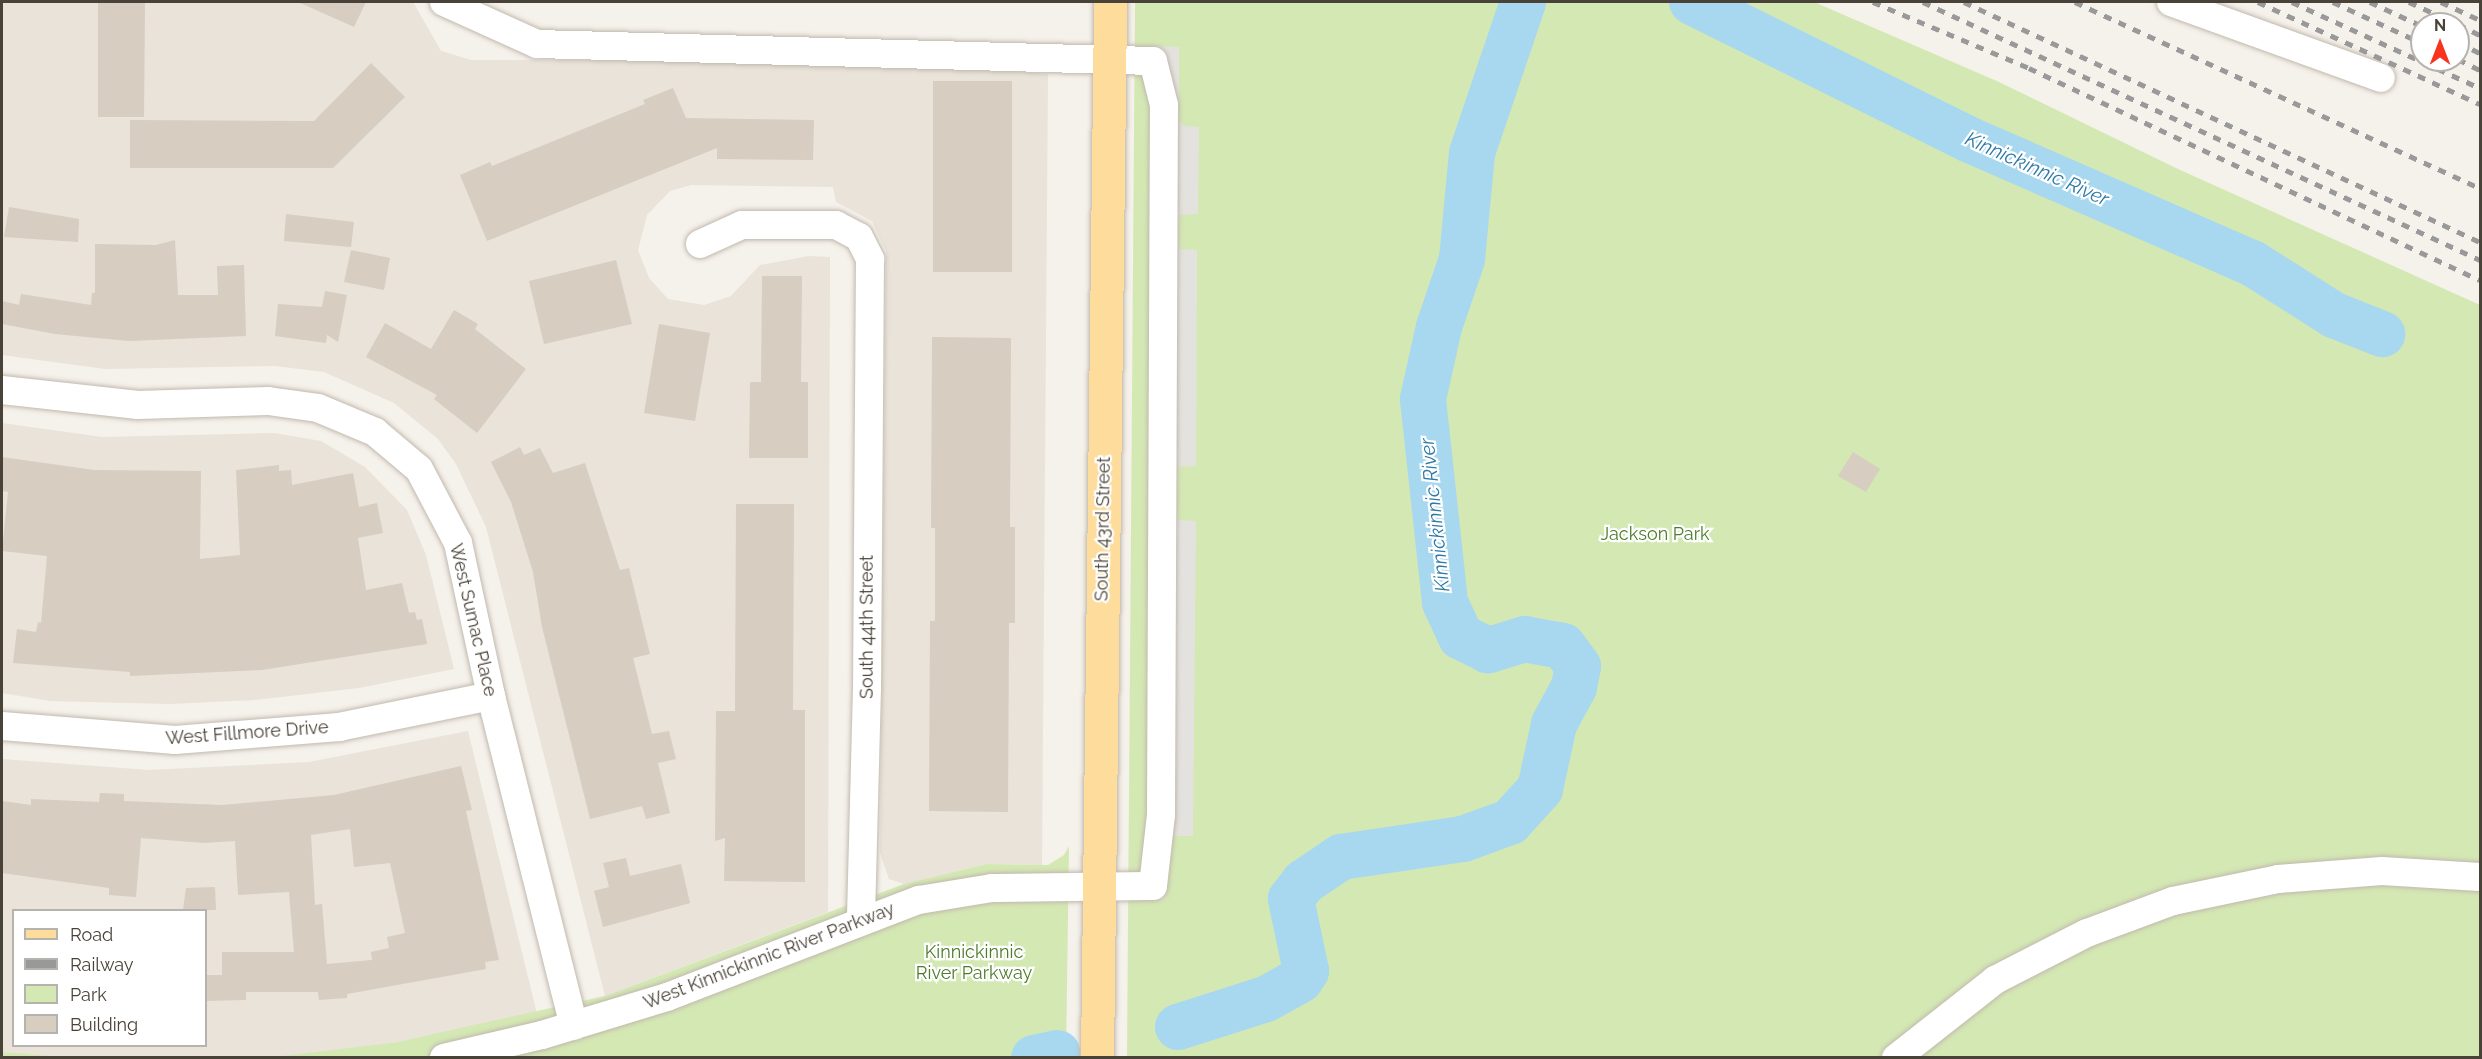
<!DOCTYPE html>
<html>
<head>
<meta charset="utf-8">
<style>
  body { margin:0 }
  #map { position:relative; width:2482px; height:1059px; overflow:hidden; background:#f5f1eb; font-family:Raleway,sans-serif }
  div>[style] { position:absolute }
  .residential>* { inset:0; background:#e9e3d9 }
  .green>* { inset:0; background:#d4e8b4 }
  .parking>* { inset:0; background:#e4e2df }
  .river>* { height:46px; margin:-23px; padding:0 23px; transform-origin:23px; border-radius:23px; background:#a8d7f0 }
  .building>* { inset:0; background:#d7cdc0 }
  .roads { filter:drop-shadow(0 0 2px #c1b9ad) drop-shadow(0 0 2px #c1b9ad) }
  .minor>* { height:28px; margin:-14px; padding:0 14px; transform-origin:14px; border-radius:14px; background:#fff }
  .major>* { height:33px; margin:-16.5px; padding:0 16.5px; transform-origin:16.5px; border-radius:16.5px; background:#fddc9c }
  .rail>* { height:4.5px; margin-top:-2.25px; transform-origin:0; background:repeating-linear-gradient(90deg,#999 0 8px,transparent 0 16px) }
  span { translate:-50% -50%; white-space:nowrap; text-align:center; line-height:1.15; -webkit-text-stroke:4.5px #fff; paint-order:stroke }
  .street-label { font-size:18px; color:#494238 }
  .park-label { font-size:18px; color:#4e7c2b }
  .water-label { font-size:20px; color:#2e79a6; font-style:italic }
  .frame { position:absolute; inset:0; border:3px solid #494238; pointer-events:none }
  .legend { position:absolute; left:12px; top:909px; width:195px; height:138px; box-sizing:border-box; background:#fff; border:2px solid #b6b3af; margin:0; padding:8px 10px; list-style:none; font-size:18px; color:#494238 }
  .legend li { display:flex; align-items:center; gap:12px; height:30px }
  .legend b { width:30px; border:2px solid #b6b3af }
  .north { position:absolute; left:2410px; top:12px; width:60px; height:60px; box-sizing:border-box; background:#fff; border:2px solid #b6b3af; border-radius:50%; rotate:0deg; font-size:16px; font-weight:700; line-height:24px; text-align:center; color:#494238 }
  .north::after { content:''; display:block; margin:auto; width:21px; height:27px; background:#f8341f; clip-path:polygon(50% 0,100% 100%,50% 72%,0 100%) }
</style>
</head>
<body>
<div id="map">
  <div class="residential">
    <i style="clip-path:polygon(2px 2px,413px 2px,441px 51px,471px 60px,785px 61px,974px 67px,1048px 74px,1042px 865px,986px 864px,904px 884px,889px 879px,880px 853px,886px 251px,872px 221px,836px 202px,833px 187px,691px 185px,670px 191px,647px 215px,638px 250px,649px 278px,668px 299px,704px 305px,731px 296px,760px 265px,809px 256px,830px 257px,828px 912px,605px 996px,486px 527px,456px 464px,438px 439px,394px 403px,324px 372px,275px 366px,105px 369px,2px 355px)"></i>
    <i style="clip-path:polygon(2px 423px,102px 437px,274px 433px,321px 441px,365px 467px,407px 510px,426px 555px,454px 669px,359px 688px,255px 700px,170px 704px,50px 701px,2px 693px)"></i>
    <i style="clip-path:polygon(evenodd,468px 731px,537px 1014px,398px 1042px,290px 1056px,65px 1058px,2px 1052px,2px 759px,149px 770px,309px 762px,468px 731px,14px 910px,206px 910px,206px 1046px,14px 1046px,14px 910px)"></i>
  </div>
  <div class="green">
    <i style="clip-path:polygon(1135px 2px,1814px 2px,1999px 82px,2178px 169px,2480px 305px,2480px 1057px,1127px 1058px)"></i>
    <i style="clip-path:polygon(1069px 846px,1066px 1057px,266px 1058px,398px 1042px,605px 996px,904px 884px,986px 864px,1048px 865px,1064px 855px)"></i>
    <i style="clip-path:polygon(2px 1052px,65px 1057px,2px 1057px)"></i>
  </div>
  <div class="parking">
    <i style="clip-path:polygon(1152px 46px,1179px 47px,1179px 121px,1184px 126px,1199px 127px,1198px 214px,1181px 215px,1174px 225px,1179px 249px,1197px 250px,1196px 466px,1177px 467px,1169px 476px,1169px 514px,1178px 520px,1196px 521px,1193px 836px,1171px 836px,1165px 899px,1144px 902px,1149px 800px)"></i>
  </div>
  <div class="river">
    <i style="left:1692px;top:2px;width:310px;rotate:26.4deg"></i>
    <i style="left:1970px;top:140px;width:308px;rotate:23.6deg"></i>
    <i style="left:2252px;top:263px;width:97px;rotate:32.4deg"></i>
    <i style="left:2334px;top:315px;width:52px;rotate:21.6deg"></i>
    <i style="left:1178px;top:1027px;width:92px;rotate:-17.7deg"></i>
    <i style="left:1266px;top:999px;width:39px;rotate:-29deg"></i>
    <i style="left:1300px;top:980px;width:11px;rotate:-56deg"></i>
    <i style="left:1306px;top:971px;width:74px;rotate:-101.8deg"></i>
    <i style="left:1291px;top:899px;width:21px;rotate:-53deg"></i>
    <i style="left:1304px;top:882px;width:45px;rotate:-34deg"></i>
    <i style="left:1341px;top:857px;width:123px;rotate:-8.4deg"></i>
    <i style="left:1463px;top:839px;width:50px;rotate:-19.9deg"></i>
    <i style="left:1510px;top:822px;width:45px;rotate:-47.7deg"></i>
    <i style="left:1540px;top:789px;width:66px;rotate:-77.8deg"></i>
    <i style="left:1554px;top:724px;width:42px;rotate:-61.6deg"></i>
    <i style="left:1574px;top:687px;width:21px;rotate:-79deg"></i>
    <i style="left:1578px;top:666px;width:25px;rotate:-127deg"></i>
    <i style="left:1563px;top:646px;width:39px;rotate:-170deg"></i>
    <i style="left:1525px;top:639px;width:39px;rotate:163deg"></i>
    <i style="left:1488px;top:650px;width:30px;rotate:-154deg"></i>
    <i style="left:1461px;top:637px;width:38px;rotate:-115deg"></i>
    <i style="left:1445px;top:602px;width:204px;rotate:-96.2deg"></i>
    <i style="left:1423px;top:399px;width:74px;rotate:-77.5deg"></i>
    <i style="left:1439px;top:327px;width:72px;rotate:-71.3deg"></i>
    <i style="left:1462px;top:259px;width:106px;rotate:-84.6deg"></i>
    <i style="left:1472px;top:153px;width:159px;rotate:-71.3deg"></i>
    <i style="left:1034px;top:1058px;width:24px;rotate:-12deg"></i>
  </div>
  <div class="building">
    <i style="clip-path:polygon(98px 2px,145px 2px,144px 117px,98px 117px)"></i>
    <i style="clip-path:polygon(298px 2px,366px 2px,354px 27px)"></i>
    <i style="clip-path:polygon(371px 63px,405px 97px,333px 168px,130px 168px,130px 120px,314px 121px)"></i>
    <i style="clip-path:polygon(933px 81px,1012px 81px,1012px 272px,933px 272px)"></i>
    <i style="clip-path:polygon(673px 88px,686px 118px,814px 120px,813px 160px,717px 159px,717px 148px,487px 241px,460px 175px,490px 162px,492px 166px,645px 104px,643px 100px)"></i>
    <i style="clip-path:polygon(9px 207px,79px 219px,78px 242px,4px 237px)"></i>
    <i style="clip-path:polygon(286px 214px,354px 222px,351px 247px,284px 241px)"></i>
    <i style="clip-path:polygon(175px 240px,178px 295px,218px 295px,217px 266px,244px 265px,246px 336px,129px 341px,55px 334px,2px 324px,2px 301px,19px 305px,21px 294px,91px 305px,92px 293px,95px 293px,95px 244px,156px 245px)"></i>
    <i style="clip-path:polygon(351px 250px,390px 258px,384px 290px,344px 282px)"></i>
    <i style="clip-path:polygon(616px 260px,632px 324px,544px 344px,529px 281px)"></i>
    <i style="clip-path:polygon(762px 276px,802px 276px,801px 382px,808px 382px,808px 458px,749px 458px,750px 382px,761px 382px)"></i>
    <i style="clip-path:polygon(325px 291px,347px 295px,338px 342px,327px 335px,326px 343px,275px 336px,278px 304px,322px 307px)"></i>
    <i style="clip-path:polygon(454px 310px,478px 324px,475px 329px,526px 369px,477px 433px,434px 399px,437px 395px,366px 357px,385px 323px,431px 349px)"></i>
    <i style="clip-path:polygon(659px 324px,710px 333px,695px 421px,644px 413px)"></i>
    <i style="clip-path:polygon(932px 337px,1011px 338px,1010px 527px,1015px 527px,1015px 623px,1009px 623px,1008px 812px,929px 811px,930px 621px,935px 621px,935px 528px,931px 528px)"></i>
    <i style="clip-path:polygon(520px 447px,524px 455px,540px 448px,553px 473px,585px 463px,620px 570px,629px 568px,650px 654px,633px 658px,652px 734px,669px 731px,676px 759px,658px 763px,670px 813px,646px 819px,642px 806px,590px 819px,542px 627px,533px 572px,511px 502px,491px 462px)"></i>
    <i style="clip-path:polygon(1853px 452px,1880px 469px,1866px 492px,1838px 476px)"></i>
    <i style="clip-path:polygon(2px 457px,94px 470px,201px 471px,200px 559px,240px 555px,236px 470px,279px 465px,279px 471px,291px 470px,292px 485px,353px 473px,359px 507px,377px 503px,383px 533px,358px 538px,366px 590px,402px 583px,409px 613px,415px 612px,417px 620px,422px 619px,427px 644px,262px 670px,130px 676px,130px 672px,13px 663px,17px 629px,36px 632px,38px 622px,41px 623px,47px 556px,2px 551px,8px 492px,2px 491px)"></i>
    <i style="clip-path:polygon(736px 504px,794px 504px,793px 710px,805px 710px,805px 882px,724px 881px,725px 838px,715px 841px,716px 711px,735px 711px)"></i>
    <i style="clip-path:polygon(evenodd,461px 766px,472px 810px,466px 811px,499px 960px,485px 962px,486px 969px,347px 994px,347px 998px,319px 1000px,318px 992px,246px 992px,246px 1000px,206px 1001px,206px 975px,222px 975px,222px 952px,294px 952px,289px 892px,238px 895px,235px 841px,204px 843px,141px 838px,136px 897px,109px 895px,109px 888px,2px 873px,2px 801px,31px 805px,31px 799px,99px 802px,100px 793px,124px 794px,124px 801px,222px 805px,334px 795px,461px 766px,350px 829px,354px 867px,390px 863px,405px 933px,387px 937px,389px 948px,371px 952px,372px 960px,327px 964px,322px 904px,315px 905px,311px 835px,350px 829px)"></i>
    <i style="clip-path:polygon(626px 858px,630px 876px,681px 864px,690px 903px,603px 927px,594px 891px,609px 887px,603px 863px)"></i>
    <i style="clip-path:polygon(215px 887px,216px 910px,183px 910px,186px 888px)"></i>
  </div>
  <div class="roads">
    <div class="minor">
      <i style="left:2171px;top:2px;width:223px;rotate:19.9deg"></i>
      <i style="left:700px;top:244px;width:46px;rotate:-24.3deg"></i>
      <i style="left:742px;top:225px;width:94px"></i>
      <i style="left:836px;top:225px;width:26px;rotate:28deg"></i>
      <i style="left:859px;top:237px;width:25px;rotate:63deg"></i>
      <i style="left:870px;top:259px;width:429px;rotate:90.4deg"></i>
      <i style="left:867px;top:688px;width:233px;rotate:91.5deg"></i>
      <i style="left:2px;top:390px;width:137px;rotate:6.3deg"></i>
      <i style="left:138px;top:405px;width:130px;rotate:-1.8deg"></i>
      <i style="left:268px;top:401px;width:50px;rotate:8deg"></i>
      <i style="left:318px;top:408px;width:62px;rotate:22.8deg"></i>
      <i style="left:375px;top:432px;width:57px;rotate:40.1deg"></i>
      <i style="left:419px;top:469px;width:84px;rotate:62.2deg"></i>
      <i style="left:458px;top:543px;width:157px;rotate:77.8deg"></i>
      <i style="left:491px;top:696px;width:340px;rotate:75.9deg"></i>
      <i style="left:2px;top:726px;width:174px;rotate:4.6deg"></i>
      <i style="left:175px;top:740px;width:165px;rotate:-4.5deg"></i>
      <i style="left:339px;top:727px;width:155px;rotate:-11.5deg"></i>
      <i style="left:444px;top:1058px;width:101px;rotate:-13.2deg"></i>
      <i style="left:542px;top:1035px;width:131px;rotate:-16.9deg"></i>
      <i style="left:667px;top:997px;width:270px;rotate:-21.1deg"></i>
      <i style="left:919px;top:900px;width:74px;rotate:-9.3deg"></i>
      <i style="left:992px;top:888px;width:161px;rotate:-0.7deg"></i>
      <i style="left:1153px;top:886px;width:71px;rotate:-83.6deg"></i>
      <i style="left:1161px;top:815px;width:710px;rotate:-89.76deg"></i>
      <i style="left:1164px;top:105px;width:45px;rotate:-104deg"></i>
      <i style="left:1153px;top:61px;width:616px;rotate:-178.42deg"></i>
      <i style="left:537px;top:44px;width:102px;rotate:-155.7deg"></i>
      <i style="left:1896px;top:1058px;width:126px;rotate:-38.2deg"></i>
      <i style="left:1995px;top:980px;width:103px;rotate:-27.1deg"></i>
      <i style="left:2087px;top:933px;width:92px;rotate:-20.4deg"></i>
      <i style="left:2173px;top:901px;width:107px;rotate:-11.8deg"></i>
      <i style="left:2278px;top:879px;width:104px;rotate:-4.4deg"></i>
      <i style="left:2382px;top:871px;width:98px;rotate:3.5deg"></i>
    </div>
    <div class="major">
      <i style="left:1097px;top:1058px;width:1056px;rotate:-89.29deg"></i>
    </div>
  </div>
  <div class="rail">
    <i style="left:1873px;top:2px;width:169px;rotate:22.9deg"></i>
    <i style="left:2029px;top:68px;width:498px;rotate:25.2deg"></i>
    <i style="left:1923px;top:2px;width:614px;rotate:24.85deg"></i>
    <i style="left:1964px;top:2px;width:569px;rotate:24.94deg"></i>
    <i style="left:2075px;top:2px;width:446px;rotate:24.7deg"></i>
    <i style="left:2258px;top:2px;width:244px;rotate:24.7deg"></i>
    <i style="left:2292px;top:2px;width:207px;rotate:24.6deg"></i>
    <i style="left:2333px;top:2px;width:98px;rotate:24.7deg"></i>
    <i style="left:2370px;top:2px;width:57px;rotate:24.8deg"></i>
    <i style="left:2409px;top:2px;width:53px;rotate:24.6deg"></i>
    <i style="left:2441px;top:2px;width:43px;rotate:24.8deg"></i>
    <i style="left:2458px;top:24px;width:25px;rotate:27deg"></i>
    <i style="left:2458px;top:42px;width:25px;rotate:27deg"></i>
    <i style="left:2458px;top:59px;width:25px;rotate:27deg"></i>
  </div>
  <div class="street-label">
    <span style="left:1103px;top:529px;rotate:-89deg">South 43rd Street</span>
    <span style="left:473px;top:620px;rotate:77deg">West Sumac Place</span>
    <span style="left:867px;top:627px;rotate:-90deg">South 44th Street</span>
    <span style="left:247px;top:733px;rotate:-4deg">West Fillmore Drive</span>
    <span style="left:769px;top:956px;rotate:-21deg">West Kinnickinnic River Parkway</span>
  </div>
  <div class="park-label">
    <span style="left:1655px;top:534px">Jackson Park</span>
    <span style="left:974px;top:963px">Kinnickinnic<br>River Parkway</span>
  </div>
  <div class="water-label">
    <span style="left:2037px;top:169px;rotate:24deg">Kinnickinnic River</span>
    <span style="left:1435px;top:515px;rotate:-96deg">Kinnickinnic River</span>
  </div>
  <div class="frame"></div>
  <ul class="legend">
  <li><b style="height:8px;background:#fddc9c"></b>Road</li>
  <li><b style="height:8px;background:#999"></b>Railway</li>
  <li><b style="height:16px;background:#d4e8b4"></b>Park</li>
  <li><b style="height:16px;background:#d7cdc0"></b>Building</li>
  </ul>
  <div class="north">N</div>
</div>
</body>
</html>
